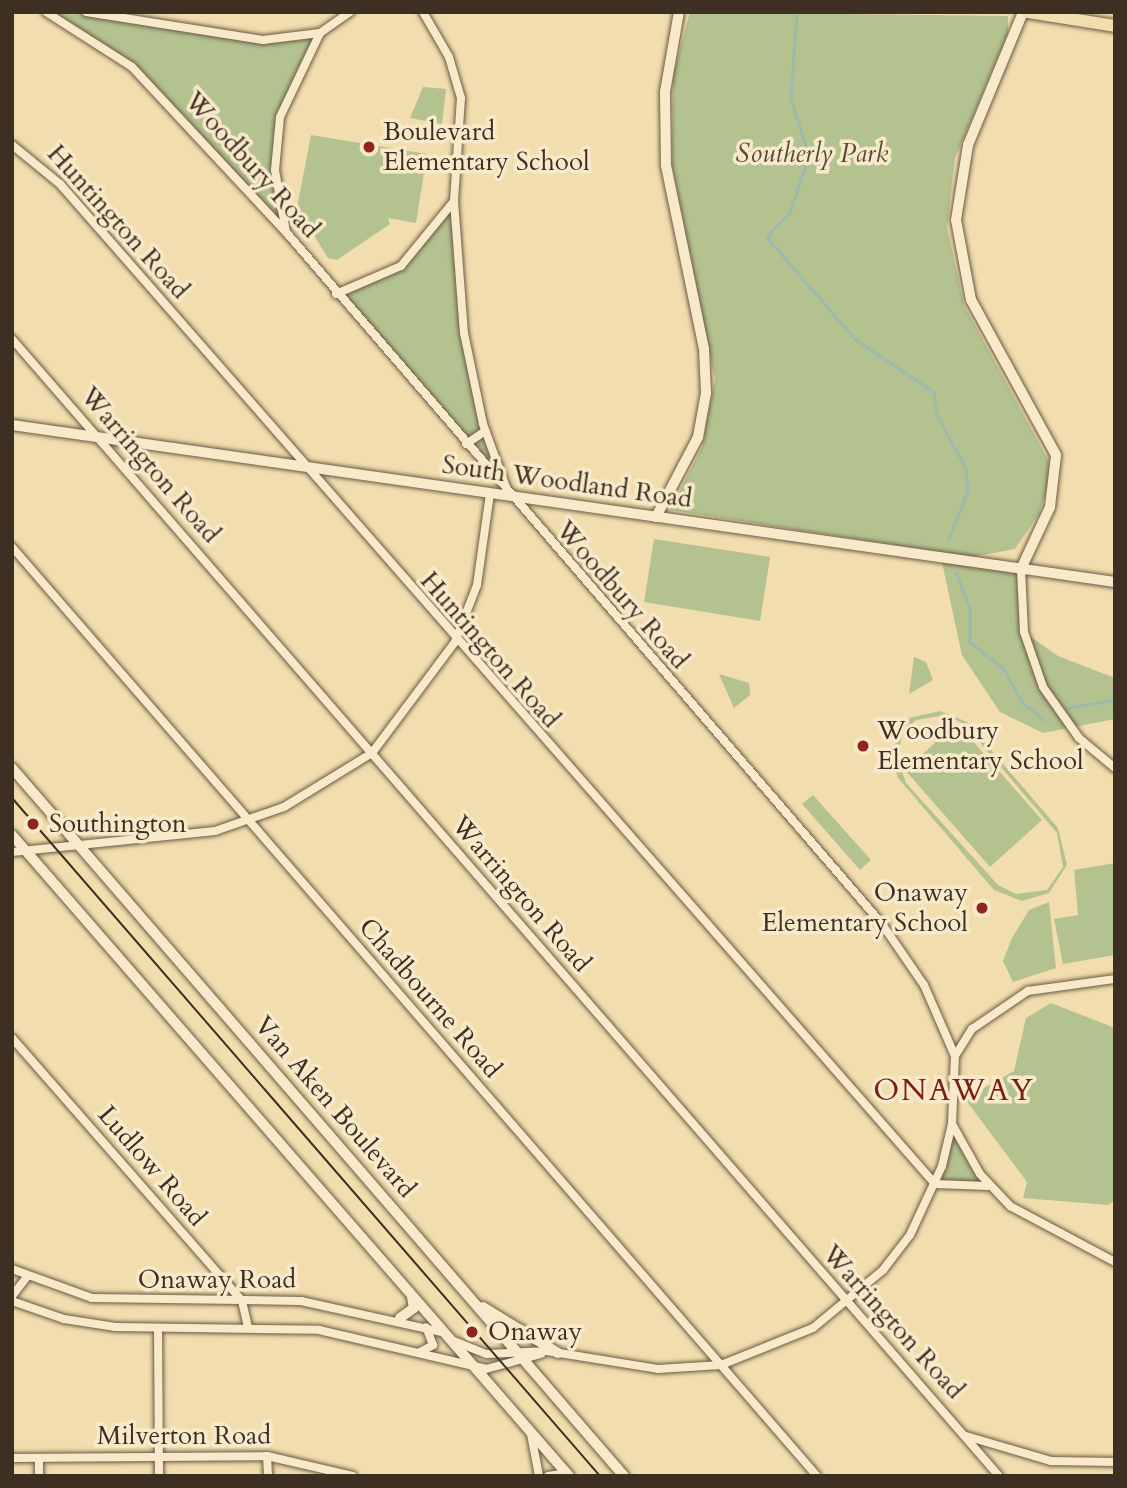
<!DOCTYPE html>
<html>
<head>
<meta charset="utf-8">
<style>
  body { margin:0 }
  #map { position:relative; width:1127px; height:1488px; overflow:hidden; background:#f2ddae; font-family:Cardo,serif }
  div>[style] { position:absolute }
  .green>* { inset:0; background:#b4c28f }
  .stream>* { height:2.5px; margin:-1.25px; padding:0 1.25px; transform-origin:1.25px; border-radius:1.25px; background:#9bbbac }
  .roads { filter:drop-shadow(0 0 2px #6a5a45) drop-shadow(0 0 2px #6a5a45) }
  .street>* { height:8px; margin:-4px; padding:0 4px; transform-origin:4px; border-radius:4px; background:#f7e9ca }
  .secondary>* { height:10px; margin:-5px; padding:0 5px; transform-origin:5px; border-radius:5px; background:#f7e9ca }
  .primary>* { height:12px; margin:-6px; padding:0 6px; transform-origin:6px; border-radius:6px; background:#f2ddae }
  .tram>* { height:2px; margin:-1px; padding:0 1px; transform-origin:1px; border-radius:1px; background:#3d2f22 }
  .dots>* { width:19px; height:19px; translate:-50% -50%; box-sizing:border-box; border:4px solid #f7e9ca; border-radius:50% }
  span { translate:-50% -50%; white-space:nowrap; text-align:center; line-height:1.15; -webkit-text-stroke:7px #f7e9ca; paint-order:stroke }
  .poi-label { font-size:26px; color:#3d2f22 }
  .left { translate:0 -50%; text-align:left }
  .right { translate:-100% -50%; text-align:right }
  .park-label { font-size:26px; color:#554c38; font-style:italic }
  .street-label { font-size:26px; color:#3d2f22 }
  .quarter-label { font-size:30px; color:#7a1f14; letter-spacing:2px }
  .frame { position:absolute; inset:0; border:14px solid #3d2f22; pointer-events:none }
</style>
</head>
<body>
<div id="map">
  <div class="green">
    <i style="clip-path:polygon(46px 12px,86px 12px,246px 38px,320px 33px,285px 97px,275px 154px,286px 232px,132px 67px)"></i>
    <i style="clip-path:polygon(690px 12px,1008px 16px,1008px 33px,955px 158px,947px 227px,964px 305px,1048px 460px,1050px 478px,1039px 514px,1015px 549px,973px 557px,670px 510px,702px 447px,715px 379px,672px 164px,673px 76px)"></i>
    <i style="clip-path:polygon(423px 87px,446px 89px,442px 124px,410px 118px)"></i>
    <i style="clip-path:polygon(311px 135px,427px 154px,416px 223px,388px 218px,390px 224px,337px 260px,328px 258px,297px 208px)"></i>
    <i style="clip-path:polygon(454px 201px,470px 373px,510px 497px,336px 294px,390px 274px)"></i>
    <i style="clip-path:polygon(654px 539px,770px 557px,760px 621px,644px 602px)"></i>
    <i style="clip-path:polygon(941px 558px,1021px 569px,1024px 632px,1058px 656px,1115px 678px,1115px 719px,1043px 733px,1000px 712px,962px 655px)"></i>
    <i style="clip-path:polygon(914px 657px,926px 662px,933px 680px,909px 694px)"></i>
    <i style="clip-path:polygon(719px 674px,749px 683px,750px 695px,734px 708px)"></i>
    <i style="clip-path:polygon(evenodd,940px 711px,967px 722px,1058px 828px,1067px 865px,1049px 893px,1022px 901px,994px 890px,898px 778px,892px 760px,898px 731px,909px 718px,940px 711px,946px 715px,964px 724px,1057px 833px,1063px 867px,1047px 890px,1016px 894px,998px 885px,906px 783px,897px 757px,903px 733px,916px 720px,946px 715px)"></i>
    <i style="clip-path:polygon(957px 723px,1042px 820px,990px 867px,905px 770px)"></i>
    <i style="clip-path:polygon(813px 795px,871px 860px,860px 870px,802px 804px)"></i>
    <i style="clip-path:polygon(1115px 863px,1115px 955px,1063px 964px,1054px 919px,1078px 915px,1074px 870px)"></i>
    <i style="clip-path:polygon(1049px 902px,1056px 968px,1013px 982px,1003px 961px,1012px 938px,1029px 910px)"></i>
    <i style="clip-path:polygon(1051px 1003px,1115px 1028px,1115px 1200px,1108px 1205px,1023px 1198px,1027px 1182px,965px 1099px,1014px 1071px,1026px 1018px)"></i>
    <i style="clip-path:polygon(952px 1124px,988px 1186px,935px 1184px)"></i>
  </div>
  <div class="stream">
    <i style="left:797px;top:12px;width:86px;rotate:94deg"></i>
    <i style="left:791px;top:98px;width:61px;rotate:72.8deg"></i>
    <i style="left:809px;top:156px;width:60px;rotate:108.4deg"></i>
    <i style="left:790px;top:213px;width:33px;rotate:134deg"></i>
    <i style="left:767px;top:237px;width:135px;rotate:49.2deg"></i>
    <i style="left:855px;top:339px;width:95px;rotate:33.9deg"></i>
    <i style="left:934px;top:392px;width:23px;rotate:83deg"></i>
    <i style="left:937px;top:415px;width:60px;rotate:61.3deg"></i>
    <i style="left:966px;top:468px;width:23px;rotate:85deg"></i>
    <i style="left:968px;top:491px;width:52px;rotate:111.6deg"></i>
    <i style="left:956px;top:572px;width:39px;rotate:69deg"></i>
    <i style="left:970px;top:608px;width:34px;rotate:90deg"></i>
    <i style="left:970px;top:642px;width:42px;rotate:38.2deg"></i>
    <i style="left:1003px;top:668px;width:40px;rotate:60.3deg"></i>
    <i style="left:1023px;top:703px;width:28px;rotate:38deg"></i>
    <i style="left:1065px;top:708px;width:51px;rotate:-9.1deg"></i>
  </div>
  <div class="roads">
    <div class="street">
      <i style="left:46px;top:12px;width:102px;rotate:32.6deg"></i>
      <i style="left:132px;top:67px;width:226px;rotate:47deg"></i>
      <i style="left:286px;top:232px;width:913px;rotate:49.26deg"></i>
      <i style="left:882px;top:924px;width:74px;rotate:55.5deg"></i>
      <i style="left:924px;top:985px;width:77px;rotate:66.4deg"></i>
      <i style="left:86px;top:12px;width:179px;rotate:9deg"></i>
      <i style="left:263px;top:40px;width:57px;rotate:-7deg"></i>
      <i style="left:320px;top:33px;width:37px;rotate:-35deg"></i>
      <i style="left:423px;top:12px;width:52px;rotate:60deg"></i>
      <i style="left:449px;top:57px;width:43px;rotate:73.7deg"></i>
      <i style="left:461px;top:98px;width:103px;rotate:93.9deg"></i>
      <i style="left:454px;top:201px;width:132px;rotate:85.7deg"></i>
      <i style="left:464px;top:333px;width:93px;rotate:78.2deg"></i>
      <i style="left:483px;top:424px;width:70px;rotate:70deg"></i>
      <i style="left:12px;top:145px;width:62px;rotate:39.1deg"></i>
      <i style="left:60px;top:184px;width:1329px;rotate:48.81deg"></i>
      <i style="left:286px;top:232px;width:63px;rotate:-100.1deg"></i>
      <i style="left:275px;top:170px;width:53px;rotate:-84.6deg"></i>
      <i style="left:280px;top:117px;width:93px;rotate:-64.5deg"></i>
      <i style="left:336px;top:294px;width:71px;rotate:-23.3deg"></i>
      <i style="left:401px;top:266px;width:84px;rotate:-50.8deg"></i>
      <i style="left:12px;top:339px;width:1506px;rotate:49.04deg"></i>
      <i style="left:466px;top:444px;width:23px;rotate:-34deg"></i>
      <i style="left:12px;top:547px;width:1229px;rotate:49.09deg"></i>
      <i style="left:1021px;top:569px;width:63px;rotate:87.3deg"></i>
      <i style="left:1024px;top:632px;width:58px;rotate:70.9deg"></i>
      <i style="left:1043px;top:687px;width:62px;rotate:54.8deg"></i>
      <i style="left:1079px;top:738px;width:47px;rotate:39.8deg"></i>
      <i style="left:12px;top:852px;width:204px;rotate:-5.9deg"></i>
      <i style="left:215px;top:831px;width:73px;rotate:-19.2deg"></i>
      <i style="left:284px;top:807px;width:103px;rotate:-31.5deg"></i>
      <i style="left:372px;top:753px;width:139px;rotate:-53.2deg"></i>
      <i style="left:455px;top:642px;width:61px;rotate:-68.9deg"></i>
      <i style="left:477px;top:585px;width:92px;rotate:-81.9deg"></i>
      <i style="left:12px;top:1038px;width:349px;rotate:48.8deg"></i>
      <i style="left:242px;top:1301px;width:28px;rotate:77deg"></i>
      <i style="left:952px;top:1124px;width:57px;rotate:60.8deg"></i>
      <i style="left:980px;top:1174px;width:44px;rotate:46.8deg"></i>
      <i style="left:1010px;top:1206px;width:119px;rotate:28.1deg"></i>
      <i style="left:935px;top:1184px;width:53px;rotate:2.2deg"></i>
      <i style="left:12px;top:1269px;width:85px;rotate:19.9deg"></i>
      <i style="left:92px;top:1298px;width:209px;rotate:0.8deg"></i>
      <i style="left:301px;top:1301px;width:143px;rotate:12.5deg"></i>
      <i style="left:12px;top:1296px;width:23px;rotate:-52deg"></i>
      <i style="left:12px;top:1301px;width:55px;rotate:19.1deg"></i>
      <i style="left:64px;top:1319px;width:52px;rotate:8.9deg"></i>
      <i style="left:115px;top:1327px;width:204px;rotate:0.8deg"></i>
      <i style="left:319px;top:1330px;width:171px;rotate:13.1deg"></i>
      <i style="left:486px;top:1369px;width:57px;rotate:-15.3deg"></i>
      <i style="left:158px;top:1329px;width:147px;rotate:89.6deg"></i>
      <i style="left:454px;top:1341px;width:35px;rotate:22deg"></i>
      <i style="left:487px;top:1354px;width:60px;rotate:-2.9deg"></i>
      <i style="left:547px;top:1351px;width:112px;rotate:9.2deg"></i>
      <i style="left:658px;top:1369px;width:63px;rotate:-3.6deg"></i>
      <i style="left:721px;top:1365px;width:99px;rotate:-21.9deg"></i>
      <i style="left:813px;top:1328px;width:91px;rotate:-39.6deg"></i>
      <i style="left:883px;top:1270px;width:44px;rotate:-52.4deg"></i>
      <i style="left:910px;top:1235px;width:76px;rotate:-65.1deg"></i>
      <i style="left:942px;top:1166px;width:43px;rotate:-76.6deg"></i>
      <i style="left:952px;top:1124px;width:68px;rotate:-87.5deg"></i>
      <i style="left:955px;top:1056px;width:32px;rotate:-58deg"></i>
      <i style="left:972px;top:1029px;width:68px;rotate:-34.2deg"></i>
      <i style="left:1028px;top:991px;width:88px;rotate:-7.9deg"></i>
      <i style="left:420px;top:1352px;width:15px;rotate:-28deg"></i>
      <i style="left:433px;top:1345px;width:19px;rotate:-111deg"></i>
      <i style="left:531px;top:1434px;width:43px;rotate:79.2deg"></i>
      <i style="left:966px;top:1436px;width:89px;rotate:16.4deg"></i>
      <i style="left:1051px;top:1461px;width:64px;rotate:0.9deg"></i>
      <i style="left:267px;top:1456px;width:20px;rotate:87deg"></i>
      <i style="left:12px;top:1458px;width:255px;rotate:-0.4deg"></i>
      <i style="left:267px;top:1456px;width:88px;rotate:13.1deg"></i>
      <i style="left:39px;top:1458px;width:18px;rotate:90deg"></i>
      <i style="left:548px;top:1476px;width:19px;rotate:-9deg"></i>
    </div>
    <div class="secondary">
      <i style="left:12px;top:425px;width:1114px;rotate:8.1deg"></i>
      <i style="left:656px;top:517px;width:90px;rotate:-62.3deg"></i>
      <i style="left:698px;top:437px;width:45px;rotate:-79.7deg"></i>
      <i style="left:706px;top:393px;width:44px;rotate:-92.6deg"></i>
      <i style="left:704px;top:349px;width:187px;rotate:-101.7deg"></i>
      <i style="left:666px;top:166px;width:74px;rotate:-90.8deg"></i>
      <i style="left:665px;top:92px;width:81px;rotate:-80.1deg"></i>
      <i style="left:1021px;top:569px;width:68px;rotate:-64.9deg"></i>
      <i style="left:1050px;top:507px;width:52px;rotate:-83.4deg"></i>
      <i style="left:1056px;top:455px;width:177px;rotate:-118.7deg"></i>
      <i style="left:971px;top:300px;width:81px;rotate:-100.6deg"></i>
      <i style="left:956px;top:220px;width:76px;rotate:-80.9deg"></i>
      <i style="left:968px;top:145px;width:144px;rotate:-67.5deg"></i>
      <i style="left:12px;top:768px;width:936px;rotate:49.16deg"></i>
      <i style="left:12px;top:835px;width:849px;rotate:49.01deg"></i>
      <i style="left:483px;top:1307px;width:88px;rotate:31.5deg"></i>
      <i style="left:400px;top:1318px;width:17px;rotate:-36deg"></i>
      <i style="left:414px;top:1308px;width:11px;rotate:-100deg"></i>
    </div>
    <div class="primary">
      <i style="left:1028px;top:12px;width:88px;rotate:9.1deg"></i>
    </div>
  </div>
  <div class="tram">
    <i style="left:1109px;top:12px;width:6px;rotate:9deg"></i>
    <i style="left:12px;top:798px;width:897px;rotate:49.07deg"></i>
  </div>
  <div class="dots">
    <i style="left:369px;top:147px;background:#8f2418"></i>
    <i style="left:863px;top:746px;background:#8f2418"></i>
    <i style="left:33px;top:824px;background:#8f2418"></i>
    <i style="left:982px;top:908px;background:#8f2418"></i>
    <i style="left:472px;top:1332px;background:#8f2418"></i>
  </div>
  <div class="poi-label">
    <span class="left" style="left:383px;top:147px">Boulevard<br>Elementary School</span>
    <span class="left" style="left:877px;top:746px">Woodbury<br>Elementary School</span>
    <span class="left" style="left:49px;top:824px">Southington</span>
    <span class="right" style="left:968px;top:908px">Onaway<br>Elementary School</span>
    <span class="left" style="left:488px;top:1332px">Onaway</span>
  </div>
  <div class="park-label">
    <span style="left:812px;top:154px">Southerly Park</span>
  </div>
  <div class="street-label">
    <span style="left:252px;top:165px;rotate:48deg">Woodbury Road</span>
    <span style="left:118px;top:222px;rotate:48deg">Huntington Road</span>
    <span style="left:150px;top:465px;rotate:49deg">Warrington Road</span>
    <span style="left:567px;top:482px;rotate:8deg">South Woodland Road</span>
    <span style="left:622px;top:595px;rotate:49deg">Woodbury Road</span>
    <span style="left:490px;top:650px;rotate:49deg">Huntington Road</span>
    <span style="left:521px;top:894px;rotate:49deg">Warrington Road</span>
    <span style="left:430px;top:998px;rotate:49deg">Chadbourne Road</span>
    <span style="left:335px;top:1107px;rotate:49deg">Van Aken Boulevard</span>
    <span style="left:152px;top:1166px;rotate:49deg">Ludlow Road</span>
    <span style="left:217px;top:1280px">Onaway Road</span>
    <span style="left:893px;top:1322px;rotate:48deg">Warrington Road</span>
    <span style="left:184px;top:1436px">Milverton Road</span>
  </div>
  <div class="quarter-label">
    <span style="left:954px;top:1091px">ONAWAY</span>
  </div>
  <div class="frame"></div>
</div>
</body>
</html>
